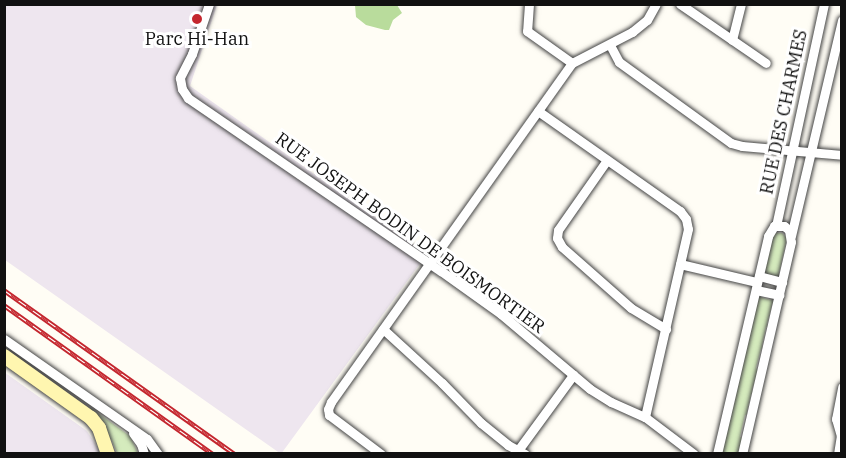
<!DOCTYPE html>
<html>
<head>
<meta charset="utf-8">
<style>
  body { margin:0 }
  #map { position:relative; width:846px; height:458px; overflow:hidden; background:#fffdf5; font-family:"IBM Plex Serif",serif }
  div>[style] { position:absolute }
  .industrial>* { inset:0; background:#eee6ef }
  .green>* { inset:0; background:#d5ebbd }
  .forest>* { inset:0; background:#b9dc9c }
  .roads { filter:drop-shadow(0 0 2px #444) drop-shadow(0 0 2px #444) }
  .street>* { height:9px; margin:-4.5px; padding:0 4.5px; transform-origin:4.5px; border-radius:4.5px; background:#fff }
  .secondary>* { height:14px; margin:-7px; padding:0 7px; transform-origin:7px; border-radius:7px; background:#fff6b0 }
  .rail>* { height:5px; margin-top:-2.5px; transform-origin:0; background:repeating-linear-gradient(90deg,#fff 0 9px,#c4262e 0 18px); box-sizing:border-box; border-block:2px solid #c4262e }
  .dots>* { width:16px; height:16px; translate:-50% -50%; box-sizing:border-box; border:3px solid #fff; border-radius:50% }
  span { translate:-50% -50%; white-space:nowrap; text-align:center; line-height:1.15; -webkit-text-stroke:6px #fff; paint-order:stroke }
  .poi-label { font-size:18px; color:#111 }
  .street-label { font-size:18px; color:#111 }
  .frame { position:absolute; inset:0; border:6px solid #111; pointer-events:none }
</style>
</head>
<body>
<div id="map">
  <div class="industrial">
    <i style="clip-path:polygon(5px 4px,217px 5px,190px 86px,427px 254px,281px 454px,5px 260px)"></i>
    <i style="clip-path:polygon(4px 372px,87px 431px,101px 453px,5px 453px)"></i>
  </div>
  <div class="green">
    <i style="clip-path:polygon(775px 233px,782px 233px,787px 238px,779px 273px,780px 277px,762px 273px,765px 269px,771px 244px,769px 242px)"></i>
    <i style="clip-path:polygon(756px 296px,775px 301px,774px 303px,772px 305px,767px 324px,769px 326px,766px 327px,762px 346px,764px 348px,761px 349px,756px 368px,758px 370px,752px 390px,754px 392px,751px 394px,747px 412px,748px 414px,745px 415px,740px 437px,743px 438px,739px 453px,720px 454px,732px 413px,730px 411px,733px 409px,737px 390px,735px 389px,738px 387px,742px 368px,740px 365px,743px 364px,747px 346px,745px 343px,748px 343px,752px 324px,750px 321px,753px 320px,758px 302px)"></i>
    <i style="clip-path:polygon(91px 408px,130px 436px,138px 453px,117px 453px,112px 441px,89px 410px)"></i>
  </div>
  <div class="forest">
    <i style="clip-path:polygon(355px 5px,397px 5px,402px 13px,393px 20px,389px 30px,385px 30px,366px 25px,356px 17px)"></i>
  </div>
  <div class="roads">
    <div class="street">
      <i style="left:209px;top:4px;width:53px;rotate:108.8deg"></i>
      <i style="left:192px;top:54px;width:27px;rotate:117deg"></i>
      <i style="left:180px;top:78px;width:11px;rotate:80deg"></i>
      <i style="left:182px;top:89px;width:11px;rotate:56deg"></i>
      <i style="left:188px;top:98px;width:306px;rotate:34.4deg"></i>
      <i style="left:441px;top:271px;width:74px;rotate:35.6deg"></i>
      <i style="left:501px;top:314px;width:116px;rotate:40.1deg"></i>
      <i style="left:590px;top:389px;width:25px;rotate:32deg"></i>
      <i style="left:611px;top:402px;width:37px;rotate:24deg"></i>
      <i style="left:645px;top:417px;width:61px;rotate:37.1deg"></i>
      <i style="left:529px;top:4px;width:27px;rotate:94deg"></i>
      <i style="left:527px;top:31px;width:55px;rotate:35.4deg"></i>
      <i style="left:680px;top:4px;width:104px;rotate:34.5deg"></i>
      <i style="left:732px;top:40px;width:37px;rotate:-76deg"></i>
      <i style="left:610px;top:45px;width:19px;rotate:62deg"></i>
      <i style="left:619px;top:62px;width:138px;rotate:35.9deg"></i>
      <i style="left:731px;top:143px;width:11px;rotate:15deg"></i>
      <i style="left:742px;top:146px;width:100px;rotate:5.1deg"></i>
      <i style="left:538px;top:111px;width:174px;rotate:35.2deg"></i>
      <i style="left:680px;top:211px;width:10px;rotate:53deg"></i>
      <i style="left:686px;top:219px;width:10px;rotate:79deg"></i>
      <i style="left:688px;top:229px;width:193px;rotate:102.9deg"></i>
      <i style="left:607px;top:160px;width:85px;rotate:125deg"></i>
      <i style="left:558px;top:230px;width:8px;rotate:97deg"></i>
      <i style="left:557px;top:238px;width:10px;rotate:61deg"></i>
      <i style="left:562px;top:247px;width:92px;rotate:41.5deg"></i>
      <i style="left:631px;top:308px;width:41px;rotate:31deg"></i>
      <i style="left:776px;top:226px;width:227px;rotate:-77.8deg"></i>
      <i style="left:791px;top:236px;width:222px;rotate:-76.7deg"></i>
      <i style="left:680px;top:264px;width:79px;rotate:13.2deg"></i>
      <i style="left:759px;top:276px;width:24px;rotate:15deg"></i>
      <i style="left:756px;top:290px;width:24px;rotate:12deg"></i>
      <i style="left:383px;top:329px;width:80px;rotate:42.5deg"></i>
      <i style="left:442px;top:383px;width:56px;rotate:45.7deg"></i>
      <i style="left:481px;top:423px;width:35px;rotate:39deg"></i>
      <i style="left:508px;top:445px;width:19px;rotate:28deg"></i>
      <i style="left:4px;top:339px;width:174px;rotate:35deg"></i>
      <i style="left:147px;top:439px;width:19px;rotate:54deg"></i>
      <i style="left:133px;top:433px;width:14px;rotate:54deg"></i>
      <i style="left:141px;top:444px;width:10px;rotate:73deg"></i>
      <i style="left:516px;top:453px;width:97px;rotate:-53.8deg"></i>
      <i style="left:381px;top:454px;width:65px;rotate:-143.1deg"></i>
      <i style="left:329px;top:415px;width:6px;rotate:-99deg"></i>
      <i style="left:328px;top:409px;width:8px;rotate:-67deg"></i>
      <i style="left:331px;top:402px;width:416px;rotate:-54.6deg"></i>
      <i style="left:572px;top:63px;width:68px;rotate:-27.3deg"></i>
      <i style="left:632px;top:32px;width:19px;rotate:-39deg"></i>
      <i style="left:647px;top:20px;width:18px;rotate:-61deg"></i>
      <i style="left:717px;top:454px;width:224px;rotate:-76.8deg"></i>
      <i style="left:768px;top:236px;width:12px;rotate:-59deg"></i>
      <i style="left:774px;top:226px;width:10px"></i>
      <i style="left:784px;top:226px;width:6px;rotate:39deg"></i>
      <i style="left:789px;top:230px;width:12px;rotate:81deg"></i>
      <i style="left:791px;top:242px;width:218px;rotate:103deg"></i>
      <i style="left:838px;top:454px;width:18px;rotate:-81deg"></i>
      <i style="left:841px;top:436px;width:18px;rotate:-106deg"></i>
      <i style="left:836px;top:419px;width:33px;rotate:-79deg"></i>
    </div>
    <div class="secondary">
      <i style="left:4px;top:356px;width:107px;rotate:35.5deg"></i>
      <i style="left:91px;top:418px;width:13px;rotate:51deg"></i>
      <i style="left:99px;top:428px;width:28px;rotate:71deg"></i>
    </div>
  </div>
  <div class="rail">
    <i style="left:4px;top:290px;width:283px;rotate:35.4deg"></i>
    <i style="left:4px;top:305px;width:257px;rotate:35.5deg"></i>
  </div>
  <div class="dots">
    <i style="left:197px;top:19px;background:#c4262e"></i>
  </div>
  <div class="poi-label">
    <span style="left:197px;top:39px">Parc Hi-Han</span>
  </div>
  <div class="street-label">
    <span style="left:784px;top:112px;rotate:-78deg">RUE DES CHARMES</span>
    <span style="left:410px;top:233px;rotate:36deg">RUE JOSEPH BODIN DE BOISMORTIER</span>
  </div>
  <div class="frame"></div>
</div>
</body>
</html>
